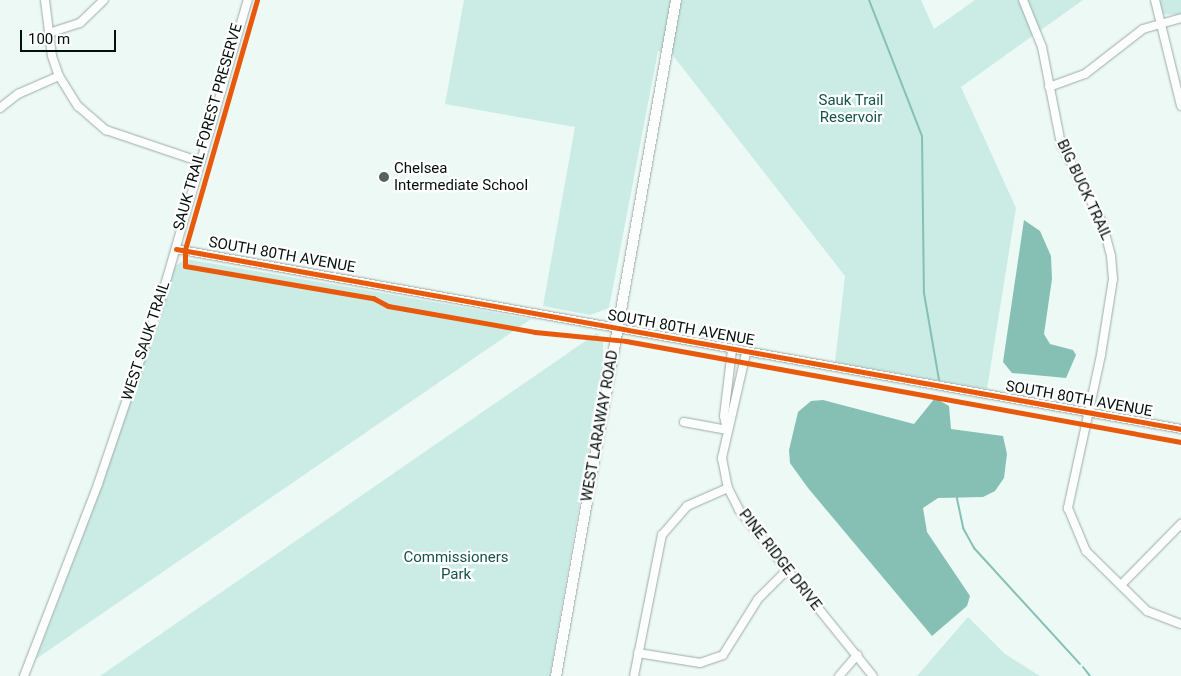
<!DOCTYPE html>
<html>
<head>
<meta charset="utf-8">
<style>
  body { margin:0 }
  #map { position:relative; width:1181px; height:676px; overflow:hidden; background:#ecf9f5; font-family:Roboto,sans-serif }
  div>[style] { position:absolute }
  .green>* { inset:0; background:#caece4 }
  .water>* { inset:0; background:#86c0b5 }
  .stream>* { height:2px; margin:-1px; padding:0 1px; transform-origin:1px; border-radius:1px; background:#86c0b5 }
  .roads { filter:drop-shadow(0 0 1px #9eaaa7) drop-shadow(0 0 1px #9eaaa7) }
  .minor>* { height:8px; margin:-4px; padding:0 4px; transform-origin:4px; border-radius:4px; background:#fcfefe }
  .major>* { height:10px; margin:-5px; padding:0 5px; transform-origin:5px; border-radius:5px; background:#fcfefe }
  .cycleway>* { height:5px; margin:-2.5px; padding:0 2.5px; transform-origin:2.5px; border-radius:2.5px; background:#e8590c }
  .dots>* { width:14px; height:14px; translate:-50% -50%; box-sizing:border-box; border:2px solid #fff; border-radius:50% }
  span { translate:-50% -50%; white-space:nowrap; text-align:center; line-height:1.15; -webkit-text-stroke:4.5px #fff; paint-order:stroke }
  .park-label { font-size:15px; color:#12544a }
  .street-label { font-size:15px; color:#04100e }
  .poi-label { font-size:15px; color:#04100e }
  .left { translate:0 -50%; text-align:left }
  .scale { position:absolute; left:20px; top:30px; width:96px; height:22px; box-sizing:border-box; border:2px solid #04100e; border-top:0; padding-left:6px; font-size:15px; line-height:18px; white-space:nowrap; color:#04100e; -webkit-text-stroke:4px #fff; paint-order:stroke }
</style>
</head>
<body>
<div id="map">
  <div class="green">
    <i style="clip-path:polygon(464px 0,921px 0,934px 29px,975px 0,1083px 0,961px 87px,1016px 208px,987px 389px,835px 362px,845px 276px,671px 53px,658px 51px,609px 308px,590px 315px,543px 306px,575px 127px,445px 104px)"></i>
    <i style="clip-path:polygon(1158px 0,1181px 0,1181px 15px,1161px 14px)"></i>
    <i style="clip-path:polygon(186px 259px,531px 319px,36px 659px,95px 504px,175px 266px)"></i>
    <i style="clip-path:polygon(597px 333px,603px 341px,603px 366px,550px 676px,100px 676px)"></i>
    <i style="clip-path:polygon(968px 617px,1005px 654px,1040px 676px,917px 676px)"></i>
  </div>
  <div class="water">
    <i style="clip-path:polygon(1024px 220px,1040px 231px,1051px 256px,1052px 279px,1044px 334px,1050px 344px,1073px 350px,1076px 355px,1066px 378px,1012px 373px,1003px 362px)"></i>
    <i style="clip-path:polygon(935px 398px,949px 406px,951px 429px,1003px 436px,1007px 454px,1004px 478px,995px 491px,983px 497px,938px 498px,923px 508px,927px 532px,970px 596px,967px 606px,932px 636px,808px 488px,790px 463px,789px 450px,798px 412px,811px 401px,823px 400px,914px 424px)"></i>
  </div>
  <div class="stream">
    <i style="left:869px;top:0;width:146px;rotate:68.7deg"></i>
    <i style="left:922px;top:136px;width:157px;rotate:89.3deg"></i>
    <i style="left:924px;top:293px;width:88px;rotate:80.2deg"></i>
    <i style="left:956px;top:494px;width:35px;rotate:78deg"></i>
    <i style="left:963px;top:528px;width:23px;rotate:61deg"></i>
    <i style="left:974px;top:548px;width:157px;rotate:47.6deg"></i>
    <i style="left:1083px;top:667px;width:11px;rotate:52deg"></i>
  </div>
  <div class="roads">
    <div class="minor">
      <i style="left:45px;top:0;width:56px;rotate:82.9deg"></i>
      <i style="left:52px;top:56px;width:21px;rotate:71deg"></i>
      <i style="left:59px;top:76px;width:36px;rotate:58deg"></i>
      <i style="left:78px;top:106px;width:37px;rotate:41deg"></i>
      <i style="left:106px;top:130px;width:100px;rotate:18.6deg"></i>
      <i style="left:1023px;top:0;width:51px;rotate:68deg"></i>
      <i style="left:1042px;top:47px;width:99px;rotate:78.9deg"></i>
      <i style="left:1061px;top:144px;width:88px;rotate:62.3deg"></i>
      <i style="left:1102px;top:222px;width:35px;rotate:75deg"></i>
      <i style="left:1111px;top:256px;width:23px;rotate:85deg"></i>
      <i style="left:1113px;top:279px;width:77px;rotate:99deg"></i>
      <i style="left:1101px;top:355px;width:157px;rotate:102.2deg"></i>
      <i style="left:1068px;top:508px;width:47px;rotate:67.3deg"></i>
      <i style="left:1086px;top:551px;width:86px;rotate:44.5deg"></i>
      <i style="left:1147px;top:611px;width:36px;rotate:21deg"></i>
      <i style="left:1155px;top:0;width:109px;rotate:76.2deg"></i>
      <i style="left:52px;top:32px;width:29px;rotate:-18deg"></i>
      <i style="left:80px;top:23px;width:33px;rotate:-44deg"></i>
      <i style="left:1049px;top:87px;width:38px;rotate:-20deg"></i>
      <i style="left:1085px;top:74px;width:73px;rotate:-37.8deg"></i>
      <i style="left:1143px;top:29px;width:40px;rotate:-16deg"></i>
      <i style="left:0;top:108px;width:23px;rotate:-38deg"></i>
      <i style="left:18px;top:94px;width:45px;rotate:-23.7deg"></i>
      <i style="left:176px;top:249px;width:1021px;rotate:10.15deg"></i>
      <i style="left:746px;top:353px;width:108px;rotate:102.9deg"></i>
      <i style="left:722px;top:458px;width:31px;rotate:79deg"></i>
      <i style="left:728px;top:488px;width:25px;rotate:63deg"></i>
      <i style="left:739px;top:510px;width:213px;rotate:51.1deg"></i>
      <i style="left:684px;top:422px;width:44px;rotate:10.5deg"></i>
      <i style="left:727px;top:430px;width:14px;rotate:-102deg"></i>
      <i style="left:724px;top:416px;width:66px;rotate:-83.1deg"></i>
      <i style="left:1121px;top:585px;width:86px;rotate:-45.5deg"></i>
      <i style="left:638px;top:653px;width:63px;rotate:9.2deg"></i>
      <i style="left:700px;top:663px;width:24px;rotate:-19deg"></i>
      <i style="left:723px;top:655px;width:66px;rotate:-58deg"></i>
      <i style="left:758px;top:599px;width:41px;rotate:-45deg"></i>
      <i style="left:24px;top:676px;width:206px;rotate:-68.9deg"></i>
      <i style="left:98px;top:484px;width:192px;rotate:-71.2deg"></i>
      <i style="left:160px;top:302px;width:315px;rotate:-73.8deg"></i>
      <i style="left:634px;top:676px;width:144px;rotate:-78.8deg"></i>
      <i style="left:662px;top:535px;width:38px;rotate:-49deg"></i>
      <i style="left:687px;top:506px;width:45px;rotate:-23.7deg"></i>
      <i style="left:839px;top:676px;width:28px;rotate:-49deg"></i>
    </div>
    <div class="major">
      <i style="left:556px;top:676px;width:687px;rotate:-79.93deg"></i>
    </div>
  </div>
  <div class="cycleway">
    <i style="left:257px;top:0;width:260px;rotate:106.1deg"></i>
    <i style="left:185px;top:250px;width:16px;rotate:90deg"></i>
    <i style="left:185px;top:266px;width:191px;rotate:9.7deg"></i>
    <i style="left:373px;top:298px;width:17px;rotate:28deg"></i>
    <i style="left:388px;top:306px;width:149px;rotate:10deg"></i>
    <i style="left:535px;top:332px;width:91px;rotate:5.6deg"></i>
    <i style="left:626px;top:341px;width:564px;rotate:10.31deg"></i>
    <i style="left:176px;top:249px;width:1021px;rotate:10.15deg"></i>
  </div>
  <div class="dots">
    <i style="left:384px;top:177px;background:#55625f"></i>
  </div>
  <div class="park-label">
    <span style="left:851px;top:109px">Sauk Trail<br>Reservoir</span>
    <span style="left:456px;top:566px">Commissioners<br>Park</span>
  </div>
  <div class="street-label">
    <span style="left:208px;top:127px;rotate:-74deg">SAUK TRAIL FOREST PRESERVE</span>
    <span style="left:1084px;top:190px;rotate:65deg">BIG BUCK TRAIL</span>
    <span style="left:282px;top:255px;rotate:10deg">SOUTH 80TH AVENUE</span>
    <span style="left:681px;top:328px;rotate:10deg">SOUTH 80TH AVENUE</span>
    <span style="left:146px;top:341px;rotate:-72deg">WEST SAUK TRAIL</span>
    <span style="left:1079px;top:399px;rotate:10deg">SOUTH 80TH AVENUE</span>
    <span style="left:600px;top:426px;rotate:-80deg">WEST LARAWAY ROAD</span>
    <span style="left:780px;top:560px;rotate:52deg">PINE RIDGE DRIVE</span>
  </div>
  <div class="poi-label">
    <span class="left" style="left:394px;top:177px">Chelsea<br>Intermediate School</span>
  </div>
  <div class="scale">100 m</div>
</div>
</body>
</html>
